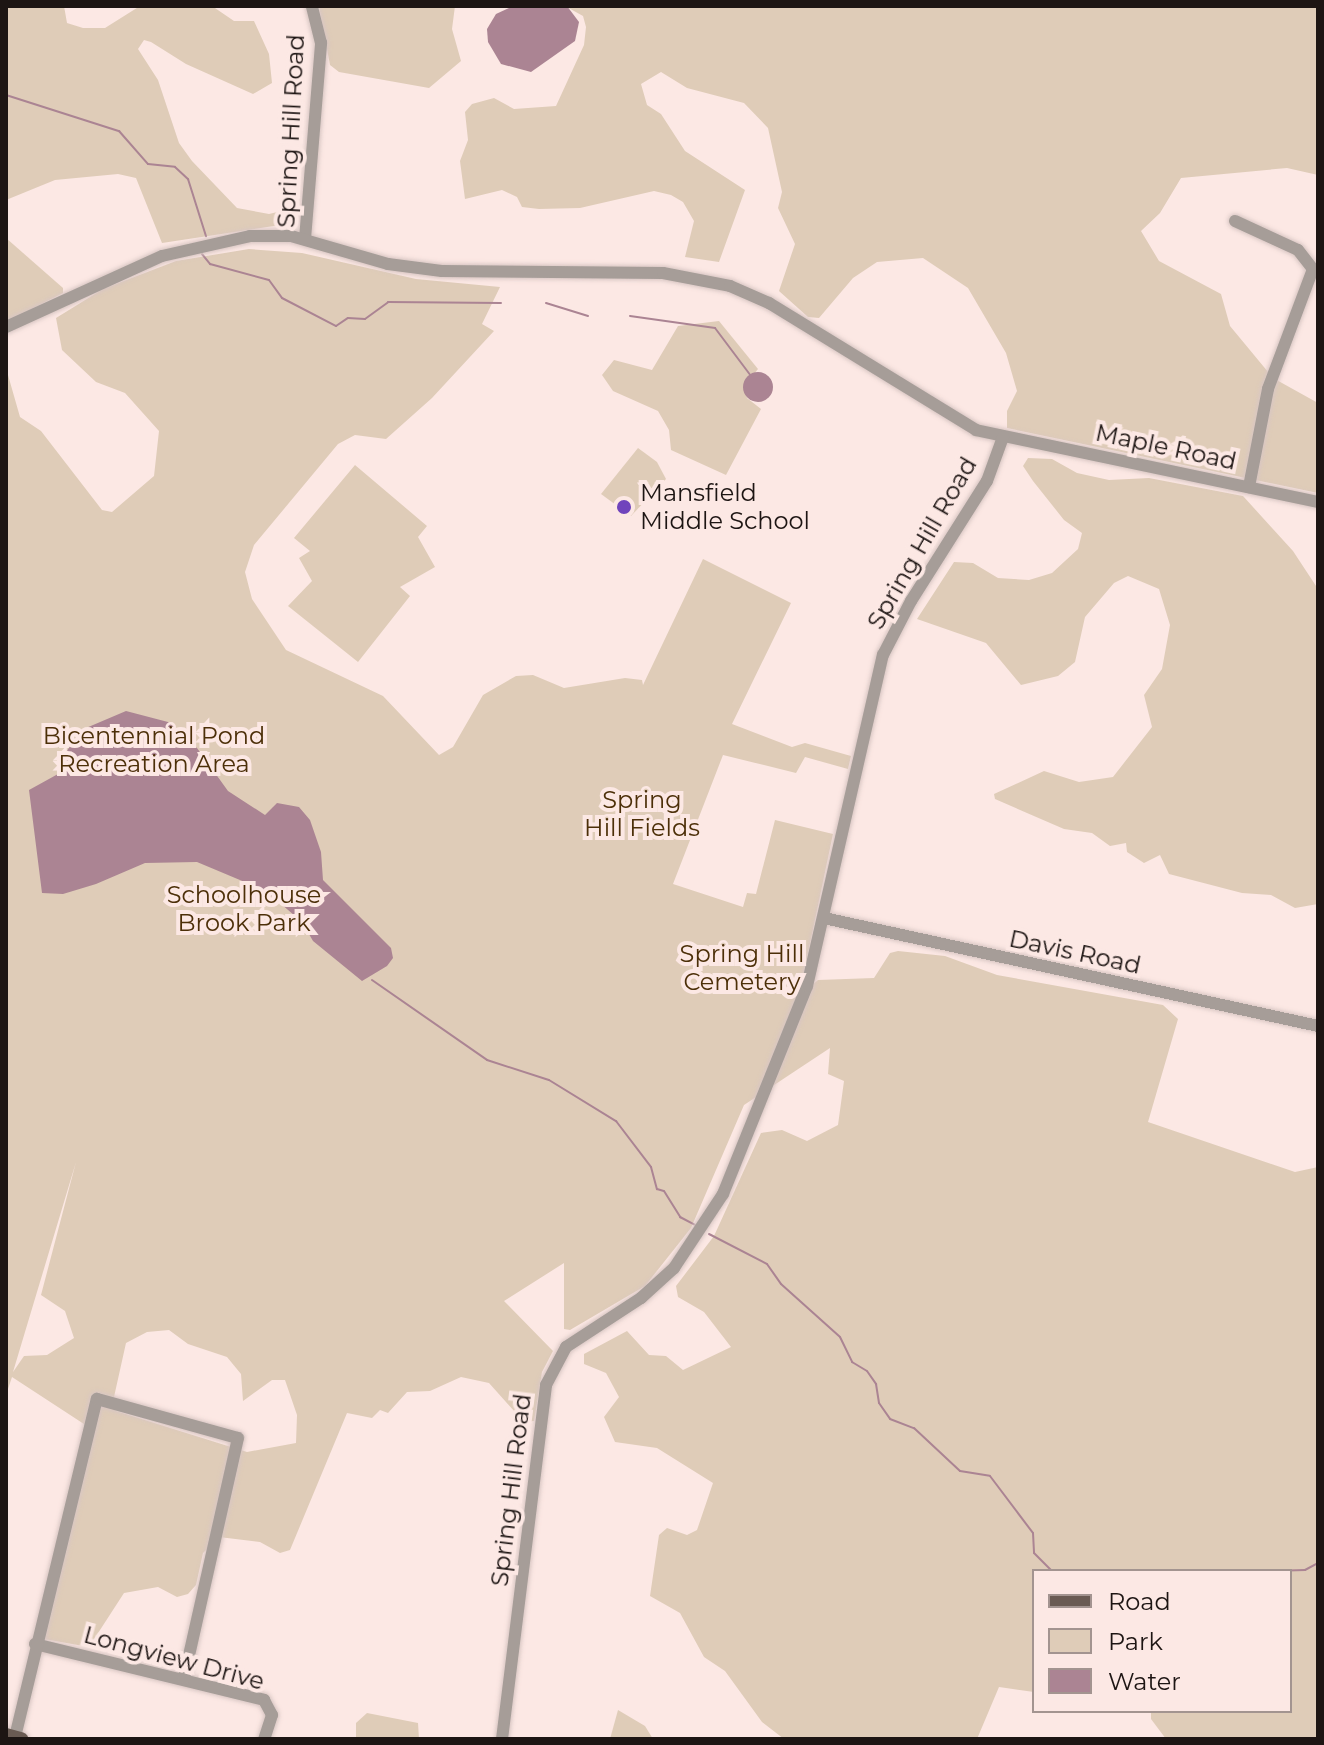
<!DOCTYPE html>
<html>
<head>
<meta charset="utf-8">
<style>
  body { margin:0 }
  #map { position:relative; width:1324px; height:1745px; overflow:hidden; background:#fce8e4; font-family:Montserrat,sans-serif }
  div>[style] { position:absolute }
  .green>* { inset:0; background:#dfccb8 }
  .water>* { inset:0; background:#ab8493 }
  .round { border-radius:50% }
  .stream>* { height:2px; margin:-1px; padding:0 1px; transform-origin:1px; border-radius:1px; background:#ab8493 }
  .roads { filter:drop-shadow(0 0 2px #d8c6c3) drop-shadow(0 0 2px #d8c6c3) }
  .minor>* { height:12px; margin:-6px; padding:0 6px; transform-origin:6px; border-radius:6px; background:#a69d98 }
  .major>* { height:14px; margin:-7px; padding:0 7px; transform-origin:7px; border-radius:7px; background:#6a5b53 }
  .dots>* { width:22px; height:22px; translate:-50% -50%; box-sizing:border-box; border:4px solid #fce8e4; border-radius:50% }
  span { translate:-50% -50%; white-space:nowrap; text-align:center; line-height:1.15; -webkit-text-stroke:8px #fce8e4; paint-order:stroke }
  .street-label { font-size:24px; color:#1d1513 }
  .poi-label { font-size:24px; color:#1d1513 }
  .left { translate:0 -50%; text-align:left }
  .park-label { font-size:24px; color:#4c2f08 }
  .frame { position:absolute; inset:0; border:8px solid #1d1513; pointer-events:none }
  .legend { position:absolute; left:1032px; top:1569px; width:260px; height:144px; box-sizing:border-box; background:#fce8e4; border:2px solid #a39490; margin:0; padding:10px 14px; list-style:none; font-size:24px; color:#1d1513 }
  .legend li { display:flex; align-items:center; gap:16px; height:40px }
  .legend b { width:40px; border:2px solid #a39490 }
</style>
</head>
<body>
<div id="map">
  <div class="green">
    <i style="clip-path:polygon(6px 6px,64px 6px,67px 23px,83px 28px,105px 28px,140px 6px,212px 6px,234px 21px,254px 21px,269px 54px,272px 83px,253px 94px,186px 64px,151px 42px,144px 40px,138px 49px,158px 80px,179px 143px,192px 161px,237px 208px,269px 214px,290px 209px,287px 224px,162px 243px,136px 178px,118px 174px,55px 180px,6px 200px)"></i>
    <i style="clip-path:polygon(319px 6px,455px 6px,452px 29px,461px 61px,429px 88px,339px 72px,330px 65px)"></i>
    <i style="clip-path:polygon(565px 6px,1318px 6px,1318px 175px,1287px 168px,1181px 178px,1160px 213px,1141px 231px,1159px 261px,1221px 294px,1230px 326px,1273px 378px,1318px 403px,1318px 493px,1007px 428px,1007px 411px,1017px 391px,1006px 353px,968px 288px,923px 258px,877px 262px,853px 278px,819px 318px,808px 317px,779px 291px,795px 244px,778px 208px,782px 192px,768px 128px,744px 103px,687px 88px,661px 72px,641px 84px,647px 105px,661px 114px,685px 151px,745px 190px,719px 262px,685px 257px,694px 221px,683px 202px,671px 195px,654px 191px,580px 208px,539px 209px,522px 207px,517px 197px,502px 190px,465px 199px,460px 161px,468px 140px,465px 112px,472px 104px,494px 98px,514px 109px,556px 106px,584px 45px,586px 27px,583px 16px)"></i>
    <i style="clip-path:polygon(6px 238px,63px 288px,63px 293px,6px 322px)"></i>
    <i style="clip-path:polygon(evenodd,249px 249px,302px 253px,416px 279px,500px 287px,482px 324px,494px 331px,432px 398px,386px 439px,355px 435px,338px 444px,254px 545px,245px 572px,252px 599px,286px 650px,383px 696px,439px 755px,453px 747px,483px 695px,516px 676px,533px 675px,564px 688px,625px 678px,642px 680px,643px 685px,703px 559px,791px 603px,732px 724px,792px 747px,805px 743px,851px 756px,848px 769px,805px 757px,796px 773px,723px 755px,673px 884px,743px 907px,747px 893px,756px 894px,775px 820px,833px 834px,799px 996px,818px 980px,874px 978px,890px 953px,898px 951px,945px 956px,997px 975px,1163px 1005px,1178px 1019px,1148px 1122px,1295px 1172px,1318px 1167px,1318px 1739px,1166px 1739px,1151px 1719px,1151px 1711px,1290px 1711px,1290px 1571px,1034px 1571px,1034px 1692px,999px 1687px,977px 1739px,784px 1739px,762px 1722px,725px 1671px,704px 1657px,680px 1613px,650px 1596px,659px 1535px,667px 1528px,687px 1535px,697px 1530px,713px 1483px,657px 1448px,615px 1442px,604px 1417px,619px 1397px,606px 1373px,584px 1364px,584px 1354px,627px 1331px,649px 1355px,666px 1356px,683px 1370px,731px 1347px,704px 1312px,678px 1297px,676px 1286px,714px 1236px,761px 1133px,782px 1130px,807px 1141px,838px 1125px,844px 1081px,828px 1074px,830px 1048px,744px 1105px,691px 1228px,645px 1286px,570px 1330px,564px 1329px,564px 1263px,504px 1301px,553px 1351px,542px 1372px,534px 1421px,524px 1422px,489px 1383px,461px 1377px,430px 1391px,407px 1392px,388px 1413px,380px 1410px,372px 1418px,347px 1413px,290px 1550px,280px 1553px,260px 1542px,219px 1537px,203px 1553px,196px 1585px,188px 1594px,177px 1597px,158px 1587px,124px 1593px,89px 1647px,44px 1639px,87px 1426px,12px 1377px,6px 1395px,6px 368px,20px 417px,41px 431px,102px 510px,112px 512px,154px 476px,159px 431px,125px 393px,96px 382px,62px 350px,56px 318px,103px 289px,176px 261px,249px 249px,76px 1162px,41px 1295px,65px 1311px,74px 1338px,47px 1355px,24px 1356px,13px 1372px,76px 1162px,249px 249px,169px 1330px,188px 1344px,227px 1357px,241px 1374px,243px 1401px,272px 1380px,285px 1380px,297px 1415px,296px 1443px,247px 1452px,116px 1411px,112px 1406px,126px 1343px,147px 1332px,169px 1330px)"></i>
    <i style="clip-path:polygon(719px 321px,758px 369px,745px 385px,747px 398px,761px 409px,726px 475px,671px 450px,669px 430px,658px 411px,613px 391px,602px 375px,614px 360px,652px 370px,678px 326px)"></i>
    <i style="clip-path:polygon(638px 448px,657px 462px,666px 479px,631px 516px,601px 494px)"></i>
    <i style="clip-path:polygon(1028px 458px,1052px 459px,1077px 473px,1109px 480px,1149px 478px,1243px 496px,1293px 551px,1318px 589px,1318px 904px,1295px 908px,1271px 895px,1242px 893px,1169px 874px,1160px 855px,1144px 863px,1127px 852px,1126px 843px,1110px 846px,1092px 833px,1064px 829px,995px 799px,994px 794px,1044px 771px,1079px 782px,1113px 777px,1152px 727px,1144px 695px,1162px 669px,1170px 625px,1159px 589px,1128px 576px,1114px 583px,1085px 617px,1075px 662px,1058px 676px,1021px 685px,986px 643px,917px 619px,954px 562px,973px 563px,998px 578px,1029px 580px,1052px 573px,1078px 549px,1082px 533px,1064px 520px,1033px 481px,1023px 466px)"></i>
    <i style="clip-path:polygon(355px 465px,427px 526px,418px 537px,435px 567px,400px 587px,410px 596px,358px 662px,288px 606px,312px 581px,299px 558px,310px 551px,294px 538px)"></i>
    <i style="clip-path:polygon(618px 1710px,645px 1726px,653px 1739px,610px 1739px)"></i>
    <i style="clip-path:polygon(367px 1713px,418px 1723px,419px 1739px,356px 1739px,356px 1723px)"></i>
  </div>
  <div class="water">
    <i style="clip-path:polygon(513px 6px,567px 6px,579px 22px,575px 41px,531px 72px,501px 64px,488px 42px,487px 29px,496px 14px)"></i>
    <i class="round" style="left:743px;top:372px;width:30px;height:30px"></i>
    <i style="clip-path:polygon(126px 711px,168px 722px,197px 748px,228px 791px,265px 815px,277px 803px,299px 807px,310px 820px,321px 852px,323px 880px,391px 948px,393px 958px,387px 966px,362px 981px,313px 941px,302px 922px,266px 891px,197px 862px,145px 863px,96px 884px,63px 894px,42px 893px,29px 790px,58px 774px,68px 749px,86px 728px)"></i>
  </div>
  <div class="stream">
    <i style="left:6px;top:95px;width:119px;rotate:17.7deg"></i>
    <i style="left:119px;top:131px;width:44px;rotate:48.7deg"></i>
    <i style="left:148px;top:164px;width:27px;rotate:6deg"></i>
    <i style="left:175px;top:167px;width:18px;rotate:43deg"></i>
    <i style="left:188px;top:179px;width:60px;rotate:72.5deg"></i>
    <i style="left:202px;top:254px;width:13px;rotate:51deg"></i>
    <i style="left:210px;top:264px;width:61px;rotate:15.2deg"></i>
    <i style="left:269px;top:280px;width:22px;rotate:54deg"></i>
    <i style="left:282px;top:298px;width:61px;rotate:27.4deg"></i>
    <i style="left:336px;top:326px;width:14px;rotate:-34deg"></i>
    <i style="left:348px;top:318px;width:17px;rotate:3deg"></i>
    <i style="left:365px;top:319px;width:29px;rotate:-36deg"></i>
    <i style="left:388px;top:302px;width:113px;rotate:0.5deg"></i>
    <i style="left:546px;top:303px;width:44px;rotate:17.2deg"></i>
    <i style="left:630px;top:316px;width:86px;rotate:8deg"></i>
    <i style="left:715px;top:328px;width:60px;rotate:53.1deg"></i>
    <i style="left:372px;top:980px;width:140px;rotate:34.8deg"></i>
    <i style="left:487px;top:1060px;width:65px;rotate:17.9deg"></i>
    <i style="left:549px;top:1080px;width:79px;rotate:31.5deg"></i>
    <i style="left:616px;top:1121px;width:58px;rotate:52.7deg"></i>
    <i style="left:651px;top:1167px;width:23px;rotate:75deg"></i>
    <i style="left:657px;top:1189px;width:7px;rotate:16deg"></i>
    <i style="left:664px;top:1191px;width:31px;rotate:58deg"></i>
    <i style="left:680px;top:1217px;width:17px;rotate:28deg"></i>
    <i style="left:709px;top:1234px;width:65px;rotate:27.3deg"></i>
    <i style="left:767px;top:1264px;width:24px;rotate:55deg"></i>
    <i style="left:781px;top:1284px;width:79px;rotate:41.9deg"></i>
    <i style="left:840px;top:1337px;width:28px;rotate:64deg"></i>
    <i style="left:852px;top:1362px;width:17px;rotate:31deg"></i>
    <i style="left:867px;top:1371px;width:16px;rotate:55deg"></i>
    <i style="left:876px;top:1384px;width:19px;rotate:81deg"></i>
    <i style="left:879px;top:1403px;width:19px;rotate:55deg"></i>
    <i style="left:890px;top:1419px;width:26px;rotate:21deg"></i>
    <i style="left:914px;top:1428px;width:63px;rotate:43.1deg"></i>
    <i style="left:960px;top:1471px;width:30px;rotate:9deg"></i>
    <i style="left:990px;top:1476px;width:71px;rotate:53deg"></i>
    <i style="left:1033px;top:1533px;width:20px;rotate:87deg"></i>
    <i style="left:1034px;top:1553px;width:25px;rotate:45deg"></i>
    <i style="left:1265px;top:1571px;width:40px;rotate:-1.4deg"></i>
    <i style="left:1305px;top:1570px;width:15px;rotate:-28deg"></i>
  </div>
  <div class="roads">
    <div class="minor">
      <i style="left:1235px;top:221px;width:69px;rotate:24.7deg"></i>
      <i style="left:1298px;top:250px;width:24px;rotate:52deg"></i>
      <i style="left:1313px;top:269px;width:128px;rotate:110.6deg"></i>
      <i style="left:1268px;top:389px;width:100px;rotate:101deg"></i>
      <i style="left:305px;top:239px;width:197px;rotate:-85.3deg"></i>
      <i style="left:321px;top:43px;width:38px;rotate:-104deg"></i>
      <i style="left:6px;top:327px;width:171px;rotate:-24.5deg"></i>
      <i style="left:162px;top:256px;width:90px;rotate:-12.8deg"></i>
      <i style="left:250px;top:236px;width:41px"></i>
      <i style="left:291px;top:236px;width:101px;rotate:16.1deg"></i>
      <i style="left:388px;top:264px;width:54px;rotate:7.4deg"></i>
      <i style="left:442px;top:271px;width:221px;rotate:0.5deg"></i>
      <i style="left:663px;top:273px;width:68px;rotate:11deg"></i>
      <i style="left:730px;top:286px;width:43px;rotate:23.6deg"></i>
      <i style="left:769px;top:303px;width:243px;rotate:31.5deg"></i>
      <i style="left:976px;top:430px;width:349px;rotate:11.9deg"></i>
      <i style="left:824px;top:918px;width:506px;rotate:12.33deg"></i>
      <i style="left:35px;top:1644px;width:236px;rotate:13.7deg"></i>
      <i style="left:264px;top:1700px;width:17px;rotate:62deg"></i>
      <i style="left:272px;top:1715px;width:25px;rotate:108deg"></i>
      <i style="left:15px;top:1737px;width:348px;rotate:-76.4deg"></i>
      <i style="left:97px;top:1399px;width:146px;rotate:15.5deg"></i>
      <i style="left:238px;top:1438px;width:246px;rotate:102.7deg"></i>
      <i style="left:502px;top:1739px;width:357px;rotate:-82.9deg"></i>
      <i style="left:546px;top:1385px;width:43px;rotate:-62.2deg"></i>
      <i style="left:566px;top:1347px;width:90px;rotate:-33.2deg"></i>
      <i style="left:641px;top:1298px;width:45px;rotate:-42.3deg"></i>
      <i style="left:674px;top:1268px;width:89px;rotate:-56.5deg"></i>
      <i style="left:723px;top:1194px;width:224px;rotate:-68deg"></i>
      <i style="left:807px;top:986px;width:340px;rotate:-77.1deg"></i>
      <i style="left:883px;top:655px;width:61px;rotate:-62.6deg"></i>
      <i style="left:911px;top:601px;width:142px;rotate:-57.7deg"></i>
      <i style="left:987px;top:481px;width:47px;rotate:-70deg"></i>
    </div>
    <div class="major">
      <i style="left:6px;top:1735px;width:16px;rotate:15deg"></i>
    </div>
  </div>
  <div class="dots">
    <i style="left:624px;top:507px;background:#7044bc"></i>
  </div>
  <div class="street-label">
    <span style="left:291px;top:131px;rotate:-87deg">Spring Hill Road</span>
    <span style="left:1166px;top:447px;rotate:12deg">Maple Road</span>
    <span style="left:922px;top:543px;rotate:-60deg">Spring Hill Road</span>
    <span style="left:1075px;top:952px;rotate:12deg">Davis Road</span>
    <span style="left:511px;top:1490px;rotate:-83deg">Spring Hill Road</span>
    <span style="left:174px;top:1658px;rotate:15deg">Longview Drive</span>
  </div>
  <div class="poi-label">
    <span class="left" style="left:640px;top:507px">Mansfield<br>Middle School</span>
  </div>
  <div class="park-label">
    <span style="left:154px;top:750px">Bicentennial Pond<br>Recreation Area</span>
    <span style="left:642px;top:814px">Spring<br>Hill Fields</span>
    <span style="left:244px;top:909px">Schoolhouse<br>Brook Park</span>
    <span style="left:742px;top:968px">Spring Hill<br>Cemetery</span>
  </div>
  <div class="frame"></div>
  <ul class="legend">
  <li><b style="height:10px;background:#6a5b53"></b>Road</li>
  <li><b style="height:22px;background:#dfccb8"></b>Park</li>
  <li><b style="height:22px;background:#ab8493"></b>Water</li>
  </ul>
</div>
</body>
</html>
